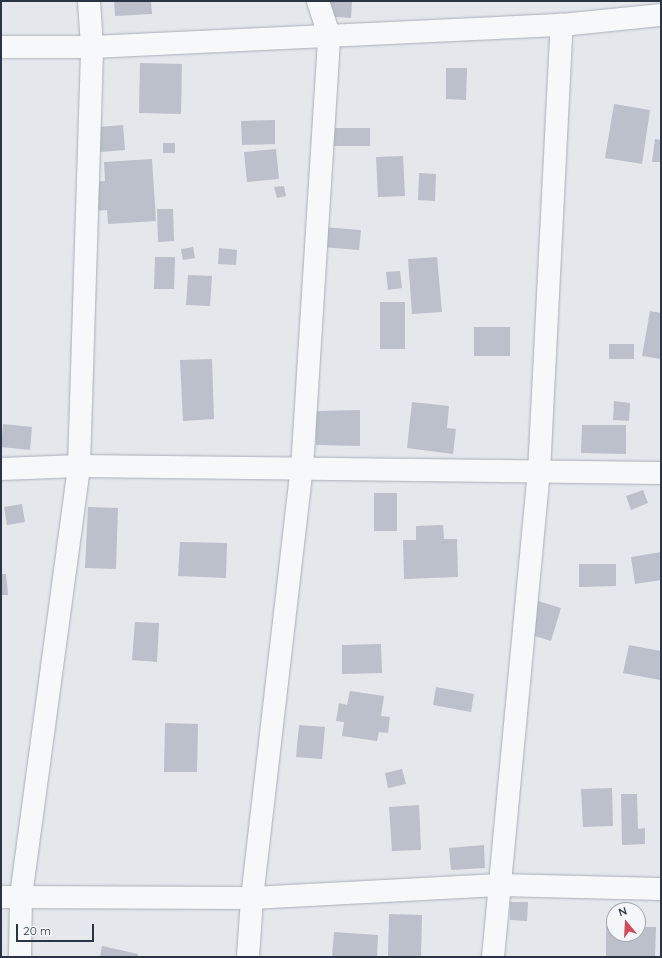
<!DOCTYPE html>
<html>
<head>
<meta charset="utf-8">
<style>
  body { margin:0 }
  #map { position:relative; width:662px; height:958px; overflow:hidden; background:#e4e7ec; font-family:Quicksand,sans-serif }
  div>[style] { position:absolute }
  .building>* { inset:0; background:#bbc0ca }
  .roads { filter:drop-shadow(0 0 1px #a9aeb7) drop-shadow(0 0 1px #a9aeb7) }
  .minor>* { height:22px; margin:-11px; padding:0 11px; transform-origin:11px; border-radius:11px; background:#f7f8fa }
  span { translate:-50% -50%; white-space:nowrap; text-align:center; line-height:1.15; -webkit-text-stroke:3.5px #f4f6f9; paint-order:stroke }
  .frame { position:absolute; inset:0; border:2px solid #2b3445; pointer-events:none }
  .north { position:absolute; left:606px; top:902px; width:40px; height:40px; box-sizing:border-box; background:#f4f6f9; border:1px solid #a4a8b1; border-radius:50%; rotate:342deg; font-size:11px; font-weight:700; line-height:16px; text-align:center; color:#2b3445 }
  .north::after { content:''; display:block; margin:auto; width:14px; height:18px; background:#d1495b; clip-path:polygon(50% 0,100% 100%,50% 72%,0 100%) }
  .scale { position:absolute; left:16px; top:924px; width:78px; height:18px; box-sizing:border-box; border:2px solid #2b3445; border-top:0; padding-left:5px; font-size:12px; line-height:14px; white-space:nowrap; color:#2b3445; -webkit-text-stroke:3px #f4f6f9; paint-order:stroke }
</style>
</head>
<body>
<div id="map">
  <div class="building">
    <i style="clip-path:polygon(114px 1px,151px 1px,152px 14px,115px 16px)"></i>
    <i style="clip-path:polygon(323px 1px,352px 1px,351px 18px,322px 16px)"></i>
    <i style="clip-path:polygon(140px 63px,182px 64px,181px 114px,139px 113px)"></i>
    <i style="clip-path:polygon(446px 68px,467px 68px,466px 100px,446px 99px)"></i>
    <i style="clip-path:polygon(614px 104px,650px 110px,642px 164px,605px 158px)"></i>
    <i style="clip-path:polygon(275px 120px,275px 144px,242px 145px,241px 121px)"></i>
    <i style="clip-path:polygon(123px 125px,125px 150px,88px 153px,86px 128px)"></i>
    <i style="clip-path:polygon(320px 128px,370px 128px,370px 146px,320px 146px)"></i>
    <i style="clip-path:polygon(655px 139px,661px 140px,661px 162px,652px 162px)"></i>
    <i style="clip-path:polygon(163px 143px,175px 143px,175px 153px,163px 153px)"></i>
    <i style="clip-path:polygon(276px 149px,279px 179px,247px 182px,244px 152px)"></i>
    <i style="clip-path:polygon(403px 156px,405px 196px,378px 197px,376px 157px)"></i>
    <i style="clip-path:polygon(152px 159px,156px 221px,108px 224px,107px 210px,95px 211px,93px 182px,105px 181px,104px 162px)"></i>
    <i style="clip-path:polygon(419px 173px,436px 174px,435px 201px,418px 200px)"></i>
    <i style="clip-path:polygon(284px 186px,286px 196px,277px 198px,274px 187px)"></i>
    <i style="clip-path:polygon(157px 209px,173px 209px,174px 241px,158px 242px)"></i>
    <i style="clip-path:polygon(323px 227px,361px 230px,359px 250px,321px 247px)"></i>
    <i style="clip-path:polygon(193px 247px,195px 258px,183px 260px,181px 249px)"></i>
    <i style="clip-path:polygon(219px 248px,237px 250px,236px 265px,218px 264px)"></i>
    <i style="clip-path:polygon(155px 257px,175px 257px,174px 289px,154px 289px)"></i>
    <i style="clip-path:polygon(437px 257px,442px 312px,412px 314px,408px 259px)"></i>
    <i style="clip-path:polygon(400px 271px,402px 288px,388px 290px,386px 272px)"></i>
    <i style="clip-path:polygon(188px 275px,212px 276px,210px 306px,186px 305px)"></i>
    <i style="clip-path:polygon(380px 302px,405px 302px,405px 349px,380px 349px)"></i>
    <i style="clip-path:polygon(650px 311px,661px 313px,661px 359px,642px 356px)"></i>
    <i style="clip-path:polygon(474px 327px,510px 327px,510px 356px,474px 356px)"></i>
    <i style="clip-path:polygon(609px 344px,634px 344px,634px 359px,609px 359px)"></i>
    <i style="clip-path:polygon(212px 359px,214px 419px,183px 421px,180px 360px)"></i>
    <i style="clip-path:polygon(614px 401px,630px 403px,629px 421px,613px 420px)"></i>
    <i style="clip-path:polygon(412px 402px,449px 406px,447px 428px,456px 429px,453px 454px,407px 448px)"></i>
    <i style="clip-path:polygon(360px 410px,360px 446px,316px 445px,316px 411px)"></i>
    <i style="clip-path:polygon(3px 424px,32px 427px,30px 450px,1px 447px)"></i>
    <i style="clip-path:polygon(582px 425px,626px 425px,626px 454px,581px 453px)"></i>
    <i style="clip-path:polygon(643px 490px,648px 503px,631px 510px,626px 496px)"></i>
    <i style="clip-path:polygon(374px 493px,397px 493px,397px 531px,374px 531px)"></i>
    <i style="clip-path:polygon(22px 504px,25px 522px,7px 525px,4px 507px)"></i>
    <i style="clip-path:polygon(88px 507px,118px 508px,116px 569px,85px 568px)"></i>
    <i style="clip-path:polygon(443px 525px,444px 539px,457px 539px,458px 577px,404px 579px,403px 540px,416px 540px,416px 526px)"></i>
    <i style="clip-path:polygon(180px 542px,227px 543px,226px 578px,178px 576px)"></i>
    <i style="clip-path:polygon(661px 552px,661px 580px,635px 584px,631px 557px)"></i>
    <i style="clip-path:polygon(579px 564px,616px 564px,616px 586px,579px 587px)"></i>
    <i style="clip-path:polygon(1px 574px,6px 574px,8px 595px,1px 595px)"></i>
    <i style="clip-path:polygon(538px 601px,561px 608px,551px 641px,528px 634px)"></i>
    <i style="clip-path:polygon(135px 622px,159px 623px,157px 662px,132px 660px)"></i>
    <i style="clip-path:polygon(381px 644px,382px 673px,342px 674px,342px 645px)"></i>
    <i style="clip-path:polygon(629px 645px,661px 651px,660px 680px,623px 673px)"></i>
    <i style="clip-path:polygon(436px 687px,474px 694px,471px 712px,433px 705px)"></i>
    <i style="clip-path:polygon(350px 691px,384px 696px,381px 716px,390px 717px,388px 733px,379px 732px,377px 741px,342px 736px,344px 722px,336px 721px,339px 703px,347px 705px)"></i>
    <i style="clip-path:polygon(165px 723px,198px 724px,197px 772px,164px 772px)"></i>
    <i style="clip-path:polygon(299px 725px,325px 727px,322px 759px,296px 757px)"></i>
    <i style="clip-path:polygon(402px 769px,406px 784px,388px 788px,385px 773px)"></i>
    <i style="clip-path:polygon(612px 788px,613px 826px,583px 827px,581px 789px)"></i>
    <i style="clip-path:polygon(621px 794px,637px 794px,638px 829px,645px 828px,645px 844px,622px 845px)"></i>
    <i style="clip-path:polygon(419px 805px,421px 850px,392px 851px,389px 807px)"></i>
    <i style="clip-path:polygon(484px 845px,485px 868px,451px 870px,449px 848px)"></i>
    <i style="clip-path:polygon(510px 902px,528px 902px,527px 921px,510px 920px)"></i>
    <i style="clip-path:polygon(389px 914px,422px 915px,421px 957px,388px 957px)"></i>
    <i style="clip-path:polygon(606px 926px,614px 926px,614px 934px,638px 934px,638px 927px,656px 927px,655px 957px,606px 957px)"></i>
    <i style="clip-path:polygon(334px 932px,378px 935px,377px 957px,332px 957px)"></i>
    <i style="clip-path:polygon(102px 946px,138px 954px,138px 957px,100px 957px)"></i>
  </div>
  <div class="roads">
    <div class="minor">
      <i style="left:1px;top:47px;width:91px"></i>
      <i style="left:92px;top:47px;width:471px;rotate:-2.7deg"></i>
      <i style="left:562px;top:25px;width:100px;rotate:-5.8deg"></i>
      <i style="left:1px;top:469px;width:78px;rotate:-2.2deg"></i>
      <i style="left:79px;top:466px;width:582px;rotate:0.69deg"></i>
      <i style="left:1px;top:897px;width:251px;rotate:0.2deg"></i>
      <i style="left:252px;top:898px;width:247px;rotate:-3deg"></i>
      <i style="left:499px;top:885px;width:162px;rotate:1.4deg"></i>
      <i style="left:20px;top:957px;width:61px;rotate:-89.1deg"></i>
      <i style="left:21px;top:896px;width:434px;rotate:-82.3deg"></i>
      <i style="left:79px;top:466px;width:419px;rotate:-88.2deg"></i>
      <i style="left:92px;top:47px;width:46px;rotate:-93.7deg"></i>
      <i style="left:248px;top:957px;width:59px;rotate:-86.1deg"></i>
      <i style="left:252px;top:898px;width:432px;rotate:-83.4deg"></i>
      <i style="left:302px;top:469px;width:435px;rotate:-86.4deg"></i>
      <i style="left:329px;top:35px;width:36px;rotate:-108deg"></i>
      <i style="left:493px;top:957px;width:487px;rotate:-84.6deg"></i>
      <i style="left:539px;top:472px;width:448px;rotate:-87.1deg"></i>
    </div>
  </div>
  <div class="frame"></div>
  <div class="north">N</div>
  <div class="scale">20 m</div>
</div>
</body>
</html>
